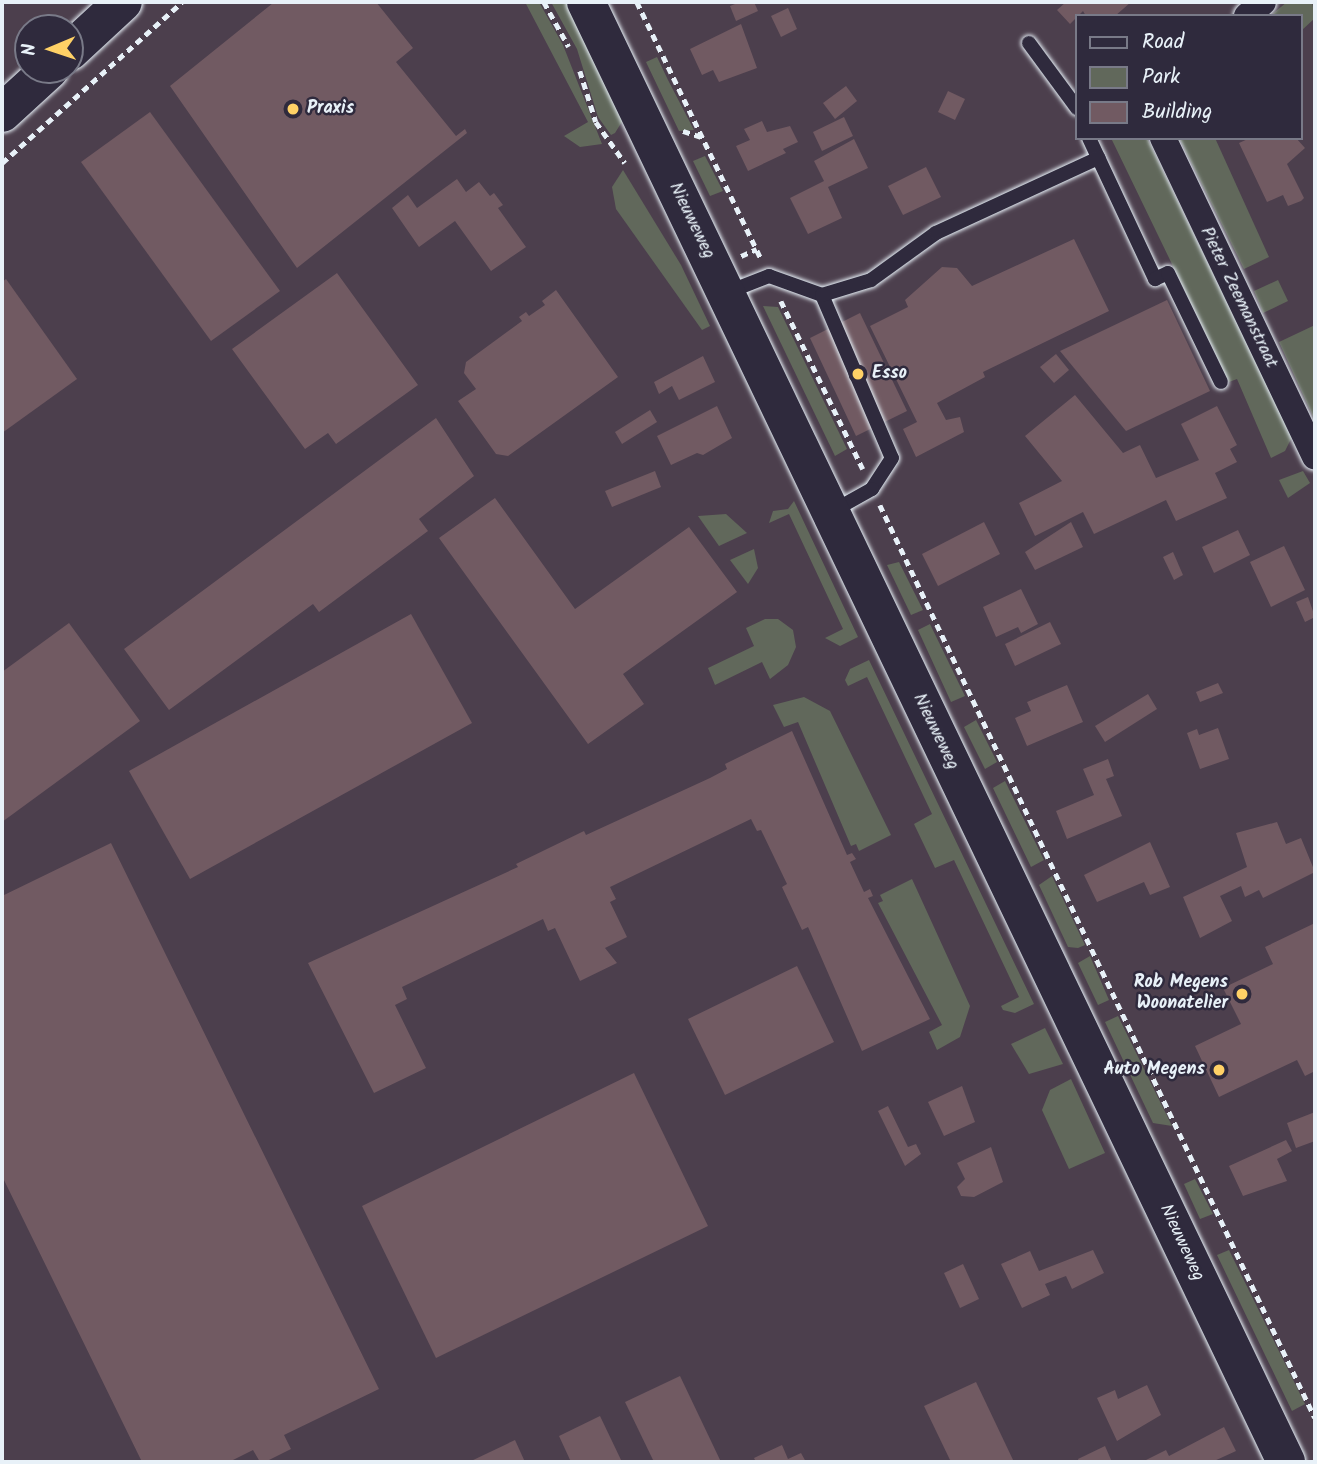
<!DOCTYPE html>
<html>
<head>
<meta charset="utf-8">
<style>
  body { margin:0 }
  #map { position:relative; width:1317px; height:1464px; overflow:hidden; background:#3c3444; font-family:Kalam,sans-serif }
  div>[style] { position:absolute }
  .built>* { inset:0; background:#4c3f4d }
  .green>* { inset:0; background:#61685b }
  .building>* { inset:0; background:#715a62 }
  .path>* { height:4.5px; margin-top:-2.25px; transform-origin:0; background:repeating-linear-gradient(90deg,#e8f1f8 0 7px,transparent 0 12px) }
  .roads { filter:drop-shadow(0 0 2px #e8f1f8) drop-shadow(0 0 2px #e8f1f8) }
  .lane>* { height:14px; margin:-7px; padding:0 7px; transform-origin:7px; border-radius:7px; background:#2f2a3d }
  .street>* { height:26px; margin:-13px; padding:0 13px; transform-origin:13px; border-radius:13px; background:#2f2a3d }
  .secondary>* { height:38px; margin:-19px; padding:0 19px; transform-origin:19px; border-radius:19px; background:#2f2a3d }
  .dots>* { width:19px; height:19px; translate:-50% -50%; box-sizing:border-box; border:4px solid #2f2a3d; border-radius:50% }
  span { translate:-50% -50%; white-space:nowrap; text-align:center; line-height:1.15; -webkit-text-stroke:5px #2f2a3d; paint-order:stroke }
  .poi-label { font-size:18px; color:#e8f1f8; font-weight:700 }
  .left { translate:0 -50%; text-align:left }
  .right { translate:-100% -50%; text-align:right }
  .street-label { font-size:18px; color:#e8f1f8 }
  .frame { position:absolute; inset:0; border:4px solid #e8f1f8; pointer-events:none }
  .legend { position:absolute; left:1075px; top:14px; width:228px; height:126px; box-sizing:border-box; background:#2f2a3d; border:2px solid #797a88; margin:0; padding:9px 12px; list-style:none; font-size:21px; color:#e8f1f8 }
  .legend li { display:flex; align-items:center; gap:14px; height:35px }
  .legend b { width:35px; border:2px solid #797a88 }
  .north { position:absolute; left:14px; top:14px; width:70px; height:70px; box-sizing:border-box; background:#2f2a3d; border:2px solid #797a88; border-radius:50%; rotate:268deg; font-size:19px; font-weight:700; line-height:28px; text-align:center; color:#e8f1f8 }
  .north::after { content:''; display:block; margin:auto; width:24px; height:32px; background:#ffd166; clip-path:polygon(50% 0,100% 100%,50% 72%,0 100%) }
</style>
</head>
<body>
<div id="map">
  <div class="built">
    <i style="clip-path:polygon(evenodd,2px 2px,1315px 2px,1315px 1462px,2px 1462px,2px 2px,1077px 16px,1301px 16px,1301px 138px,1077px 138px,1077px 16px,2px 2px,28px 28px,70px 28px,70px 70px,28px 70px,28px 28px)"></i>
  </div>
  <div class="green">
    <i style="clip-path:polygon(525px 2px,539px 2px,563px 45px,602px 144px,580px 147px,564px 136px,588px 122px)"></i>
    <i style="clip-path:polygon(551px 2px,576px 2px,623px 120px,615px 133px,611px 135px,598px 117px,577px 49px)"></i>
    <i style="clip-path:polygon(1287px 2px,1312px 2px,1315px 18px,1301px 31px,1301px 16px,1270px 16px)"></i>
    <i style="clip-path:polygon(657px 57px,668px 80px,694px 130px,679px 131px,646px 62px)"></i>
    <i style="clip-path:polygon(1111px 138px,1147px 138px,1292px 437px,1285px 451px,1271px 458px,1237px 379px,1229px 382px)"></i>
    <i style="clip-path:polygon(1179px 138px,1215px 138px,1269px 257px,1244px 269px)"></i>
    <i style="clip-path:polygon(705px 156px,723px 191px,710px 196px,693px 161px)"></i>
    <i style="clip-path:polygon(623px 170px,681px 265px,710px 326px,702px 330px,616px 209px,612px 187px)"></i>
    <i style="clip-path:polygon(1278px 280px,1288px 301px,1263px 313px,1254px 291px)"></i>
    <i style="clip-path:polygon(763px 306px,778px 307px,847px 449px,835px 456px)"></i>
    <i style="clip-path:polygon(1315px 325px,1315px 421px,1279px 342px)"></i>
    <i style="clip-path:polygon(1303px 471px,1310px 483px,1288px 498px,1279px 480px)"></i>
    <i style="clip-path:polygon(794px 501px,858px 637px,840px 646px,825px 638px,843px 629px,789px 514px,769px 523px,773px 511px,788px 509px)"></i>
    <i style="clip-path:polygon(726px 514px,747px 533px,719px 546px,698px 516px)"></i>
    <i style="clip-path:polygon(754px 549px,758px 568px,748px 584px,730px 560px)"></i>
    <i style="clip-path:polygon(899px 562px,923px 610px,911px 615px,887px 565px)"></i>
    <i style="clip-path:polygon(765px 619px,778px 619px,793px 630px,796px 647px,788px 665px,770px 679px,762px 662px,715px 685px,708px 668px,754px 646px,746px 628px)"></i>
    <i style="clip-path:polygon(930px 624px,965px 696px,951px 702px,918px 630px)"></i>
    <i style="clip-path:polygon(869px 660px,1034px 1004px,1015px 1013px,1003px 1010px,1001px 1006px,1019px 997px,954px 860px,935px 868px,914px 824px,932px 814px,867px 677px,848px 686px,845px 680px,850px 669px)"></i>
    <i style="clip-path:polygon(804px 697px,830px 711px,891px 835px,859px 851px,856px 844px,851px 846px,798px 722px,784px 727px,773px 705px)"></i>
    <i style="clip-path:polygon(976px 720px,997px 762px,985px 769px,964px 727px)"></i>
    <i style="clip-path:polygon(1005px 781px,1044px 860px,1031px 867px,993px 788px)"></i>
    <i style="clip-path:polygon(1052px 876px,1085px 945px,1078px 948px,1068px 947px,1039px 885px)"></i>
    <i style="clip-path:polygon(912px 879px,970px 1006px,960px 1037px,937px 1050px,929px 1032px,942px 1025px,878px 903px,883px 901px,880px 895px)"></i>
    <i style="clip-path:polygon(1090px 956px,1109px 1000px,1098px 1005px,1078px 963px)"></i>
    <i style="clip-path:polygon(1118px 1016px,1172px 1126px,1153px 1123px,1105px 1022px)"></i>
    <i style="clip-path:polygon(1045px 1028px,1063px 1064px,1029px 1074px,1011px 1044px)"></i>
    <i style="clip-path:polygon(1071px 1079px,1105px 1153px,1069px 1169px,1042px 1110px,1050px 1090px)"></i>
    <i style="clip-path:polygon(1195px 1179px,1213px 1214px,1200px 1219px,1184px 1184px)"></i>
    <i style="clip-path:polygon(1229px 1250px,1305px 1404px,1292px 1411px,1217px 1255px)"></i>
  </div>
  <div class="building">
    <i style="clip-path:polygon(376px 2px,413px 48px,396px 62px,456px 136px,465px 129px,467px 133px,297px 268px,170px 86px,273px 3px)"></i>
    <i style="clip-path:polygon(740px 2px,754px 2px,758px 11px,736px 21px,730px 6px)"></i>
    <i style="clip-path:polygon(1066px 2px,1076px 3px,1131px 2px,1115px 16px,1086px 16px,1083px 11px,1070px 24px,1057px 10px)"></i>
    <i style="clip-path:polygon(788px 8px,797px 29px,781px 37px,771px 16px)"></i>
    <i style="clip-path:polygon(741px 24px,757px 68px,719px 82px,713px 70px,702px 75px,690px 49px)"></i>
    <i style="clip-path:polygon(846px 86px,857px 101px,835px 119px,823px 103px)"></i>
    <i style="clip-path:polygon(948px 91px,965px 99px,955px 120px,938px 112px)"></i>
    <i style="clip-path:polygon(150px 112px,280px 291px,211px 341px,81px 162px)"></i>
    <i style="clip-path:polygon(844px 117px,853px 136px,822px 151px,813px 132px)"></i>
    <i style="clip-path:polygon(762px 121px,767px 132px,790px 126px,798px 142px,783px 149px,786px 153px,748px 171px,736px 146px,750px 140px,744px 129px)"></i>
    <i style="clip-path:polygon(1250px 138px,1296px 138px,1305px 148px,1287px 164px,1304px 198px,1301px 201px,1288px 206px,1283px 195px,1267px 202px,1239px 143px)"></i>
    <i style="clip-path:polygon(854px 139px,868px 168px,828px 187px,842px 218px,808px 234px,790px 198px,824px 181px,814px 161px)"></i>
    <i style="clip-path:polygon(926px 167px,941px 197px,903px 215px,888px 186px)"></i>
    <i style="clip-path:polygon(457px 179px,466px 192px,479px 182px,490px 196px,494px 193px,503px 205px,498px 208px,526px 247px,491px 271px,455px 221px,419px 247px,392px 208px,408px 195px,417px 208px)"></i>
    <i style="clip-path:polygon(1074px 239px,1109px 311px,983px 372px,985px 377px,937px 403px,946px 420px,960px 417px,964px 432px,916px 457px,903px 429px,917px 422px,870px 326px,908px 307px,905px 300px,942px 267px,957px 268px,972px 286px)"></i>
    <i style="clip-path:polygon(337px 273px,418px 385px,336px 444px,328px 433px,305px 449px,232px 349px)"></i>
    <i style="clip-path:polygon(6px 279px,77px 379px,2px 433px,2px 282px)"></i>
    <i style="clip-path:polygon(556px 290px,618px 377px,508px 456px,496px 454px,458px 401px,476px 389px,464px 373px,466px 362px,522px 321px,519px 317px,526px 312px,529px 316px,545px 305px,542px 301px)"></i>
    <i style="clip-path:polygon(1167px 300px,1210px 391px,1126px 431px,1060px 351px)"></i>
    <i style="clip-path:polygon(860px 313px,907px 411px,856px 436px,810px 338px)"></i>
    <i style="clip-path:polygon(1056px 354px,1069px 370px,1054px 383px,1040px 367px)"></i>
    <i style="clip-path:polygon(703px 356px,715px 382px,679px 400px,672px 386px,659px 394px,654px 382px)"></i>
    <i style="clip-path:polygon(1075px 395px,1123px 453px,1140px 445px,1156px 478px,1199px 460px,1181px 424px,1217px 406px,1237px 445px,1230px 449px,1237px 462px,1215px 473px,1227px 498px,1176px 521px,1166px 500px,1094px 534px,1083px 512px,1035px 536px,1019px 503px,1062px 481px,1025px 436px)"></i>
    <i style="clip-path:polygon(717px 406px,732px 438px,703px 455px,697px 453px,671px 465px,657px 436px)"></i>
    <i style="clip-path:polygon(650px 410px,657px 422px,622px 444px,615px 432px)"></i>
    <i style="clip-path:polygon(436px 418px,474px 476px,419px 519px,428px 531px,319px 612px,313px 604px,169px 710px,124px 649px)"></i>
    <i style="clip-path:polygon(655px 471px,661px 487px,612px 507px,605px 491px)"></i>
    <i style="clip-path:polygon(495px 498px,575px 609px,689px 527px,737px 592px,623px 674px,644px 704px,588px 744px,439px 538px)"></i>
    <i style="clip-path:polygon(984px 522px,1000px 554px,938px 586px,922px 554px)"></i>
    <i style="clip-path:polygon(1071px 522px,1083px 547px,1035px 570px,1025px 552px)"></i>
    <i style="clip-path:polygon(1238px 530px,1250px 555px,1214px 573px,1202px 547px)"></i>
    <i style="clip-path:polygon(1284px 546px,1305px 590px,1271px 607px,1250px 562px)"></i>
    <i style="clip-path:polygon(1173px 552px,1183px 575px,1174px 580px,1163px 557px)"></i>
    <i style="clip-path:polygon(1021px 589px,1038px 624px,1021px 633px,1018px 627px,996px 637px,983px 607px)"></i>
    <i style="clip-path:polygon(1308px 597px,1315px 617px,1305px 622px,1296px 602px)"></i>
    <i style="clip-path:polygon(411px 614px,472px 723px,190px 879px,129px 771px)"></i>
    <i style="clip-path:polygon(1050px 622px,1061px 644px,1015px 666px,1005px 644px)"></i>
    <i style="clip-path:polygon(69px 623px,140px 721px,2px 822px,2px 672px)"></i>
    <i style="clip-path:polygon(1218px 683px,1223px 693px,1200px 702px,1196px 692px)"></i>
    <i style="clip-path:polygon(1067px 685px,1083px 722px,1027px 746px,1015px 718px,1031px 711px,1027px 702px)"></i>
    <i style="clip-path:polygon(1148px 694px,1157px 709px,1105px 742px,1095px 726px)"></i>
    <i style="clip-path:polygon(1218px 728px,1229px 759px,1200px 769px,1187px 733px,1197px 729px,1199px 735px)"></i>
    <i style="clip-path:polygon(792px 731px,847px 855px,852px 853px,856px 859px,850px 862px,864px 892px,870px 889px,873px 896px,868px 898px,930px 1019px,862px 1051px,808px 927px,802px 930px,782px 887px,787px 884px,761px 830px,757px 831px,751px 819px,610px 887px,616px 899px,610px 902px,627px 937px,605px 948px,617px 963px,580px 981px,555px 928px,548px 931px,543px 919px,402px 987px,407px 999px,395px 1005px,426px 1068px,374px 1093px,308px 963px,518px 867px,516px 864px,584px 831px,586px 835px,710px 778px,727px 769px,725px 764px)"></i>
    <i style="clip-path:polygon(1108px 759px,1114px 776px,1106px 779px,1122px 816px,1067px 839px,1056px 811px,1094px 795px,1083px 769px)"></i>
    <i style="clip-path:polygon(1277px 822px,1286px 844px,1301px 838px,1315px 872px,1263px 898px,1259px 890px,1245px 897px,1241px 886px,1220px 896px,1232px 921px,1200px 938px,1183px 897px,1247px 867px,1236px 833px)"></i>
    <i style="clip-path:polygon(1150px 842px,1170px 887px,1150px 895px,1144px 882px,1097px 902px,1084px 875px)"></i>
    <i style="clip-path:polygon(111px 843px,379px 1389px,284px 1435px,291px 1449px,265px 1462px,260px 1462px,253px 1450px,229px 1462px,142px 1462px,2px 1176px,2px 896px)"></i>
    <i style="clip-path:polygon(1315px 923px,1315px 1071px,1305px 1076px,1297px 1060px,1219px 1097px,1195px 1046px,1241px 1024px,1223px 988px,1273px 964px,1265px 947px)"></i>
    <i style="clip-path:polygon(797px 966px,834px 1042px,725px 1095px,688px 1019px)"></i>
    <i style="clip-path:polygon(634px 1073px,708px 1226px,436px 1358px,362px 1206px)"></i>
    <i style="clip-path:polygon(962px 1086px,975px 1122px,944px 1136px,928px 1102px)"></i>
    <i style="clip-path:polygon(888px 1106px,908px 1147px,916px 1144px,921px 1154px,905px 1166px,878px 1111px)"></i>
    <i style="clip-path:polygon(1315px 1112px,1315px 1141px,1296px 1148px,1287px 1123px)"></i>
    <i style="clip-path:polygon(1286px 1140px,1292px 1151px,1277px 1159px,1287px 1181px,1243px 1196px,1229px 1166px)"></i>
    <i style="clip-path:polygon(991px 1147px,1003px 1182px,974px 1197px,961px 1196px,957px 1187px,965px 1179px,957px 1163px)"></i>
    <i style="clip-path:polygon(1093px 1250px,1104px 1273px,1072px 1289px,1066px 1276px,1050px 1282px,1045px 1284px,1050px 1295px,1022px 1308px,1001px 1264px,1030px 1251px,1039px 1271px)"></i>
    <i style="clip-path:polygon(963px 1264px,979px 1299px,960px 1308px,944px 1273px)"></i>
    <i style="clip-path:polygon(680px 1376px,721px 1462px,654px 1462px,625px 1402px)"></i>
    <i style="clip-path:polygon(976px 1382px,1014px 1462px,951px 1462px,924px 1406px)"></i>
    <i style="clip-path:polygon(1147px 1385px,1161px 1415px,1117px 1441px,1097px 1398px,1115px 1390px,1118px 1399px)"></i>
    <i style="clip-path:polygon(600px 1416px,622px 1462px,571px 1462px,559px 1436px)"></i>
    <i style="clip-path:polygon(1224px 1427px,1236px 1451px,1212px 1462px,1142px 1462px,1166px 1450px,1169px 1456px)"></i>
    <i style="clip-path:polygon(515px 1440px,525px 1462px,469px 1462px)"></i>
    <i style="clip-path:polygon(782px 1445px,788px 1459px,801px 1453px,806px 1462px,756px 1462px,754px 1458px)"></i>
    <i style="clip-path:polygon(1105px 1446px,1112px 1462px,1079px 1462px,1078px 1459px)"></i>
  </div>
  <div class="path">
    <i style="left:544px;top:2px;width:51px;rotate:60.9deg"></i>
    <i style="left:637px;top:2px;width:284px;rotate:64.2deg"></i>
    <i style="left:580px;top:71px;width:53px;rotate:72.6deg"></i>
    <i style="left:596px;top:122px;width:50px;rotate:54.7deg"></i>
    <i style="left:683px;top:131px;width:19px;rotate:18deg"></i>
    <i style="left:2px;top:163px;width:241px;rotate:-41.8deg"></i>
    <i style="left:741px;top:256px;width:17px;rotate:-24deg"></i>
    <i style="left:781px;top:301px;width:187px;rotate:64deg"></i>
    <i style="left:880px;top:505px;width:1011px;rotate:64.52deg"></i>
  </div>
  <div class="roads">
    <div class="lane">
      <i style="left:1029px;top:43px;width:81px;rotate:53.6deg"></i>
      <i style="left:1089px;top:138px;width:156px;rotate:64.9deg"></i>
      <i style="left:1155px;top:279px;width:14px;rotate:-25deg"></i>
      <i style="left:1168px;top:273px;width:121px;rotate:64.1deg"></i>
      <i style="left:728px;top:292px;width:44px;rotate:-21.3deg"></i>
      <i style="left:769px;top:276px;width:56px;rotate:19.7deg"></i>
      <i style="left:822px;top:295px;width:177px;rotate:66.8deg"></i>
      <i style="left:892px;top:458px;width:37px;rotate:123deg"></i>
      <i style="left:872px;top:489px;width:47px;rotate:150.7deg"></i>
      <i style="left:822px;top:295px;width:51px;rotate:-17deg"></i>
      <i style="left:871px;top:280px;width:80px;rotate:-35.9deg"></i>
      <i style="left:936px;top:233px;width:179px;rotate:-24.8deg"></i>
    </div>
    <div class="street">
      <i style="left:1247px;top:16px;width:21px;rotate:-41deg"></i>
      <i style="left:1163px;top:138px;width:353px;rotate:64.5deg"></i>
    </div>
    <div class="secondary">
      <i style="left:586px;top:2px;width:1619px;rotate:64.38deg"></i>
      <i style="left:70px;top:51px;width:72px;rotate:-42.8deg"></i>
      <i style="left:2px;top:113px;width:64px;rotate:-42.5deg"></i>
    </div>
  </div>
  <div class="dots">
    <i style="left:293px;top:109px;background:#ffd166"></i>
    <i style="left:858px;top:374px;background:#ffd166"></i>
    <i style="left:1242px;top:994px;background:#ffd166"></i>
    <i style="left:1219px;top:1070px;background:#ffd166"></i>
  </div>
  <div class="poi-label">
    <span class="left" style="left:307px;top:109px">Praxis</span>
    <span class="left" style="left:872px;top:374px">Esso</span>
    <span class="right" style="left:1228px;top:994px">Rob Megens<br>Woonatelier</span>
    <span class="right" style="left:1205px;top:1070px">Auto Megens</span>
  </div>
  <div class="street-label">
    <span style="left:691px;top:221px;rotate:64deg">Nieuweweg</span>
    <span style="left:1238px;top:298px;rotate:64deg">Pieter Zeemanstraat</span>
    <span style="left:935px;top:732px;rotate:64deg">Nieuweweg</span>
    <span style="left:1181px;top:1243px;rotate:65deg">Nieuweweg</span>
  </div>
  <div class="frame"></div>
  <ul class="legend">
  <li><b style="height:9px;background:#2f2a3d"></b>Road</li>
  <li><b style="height:19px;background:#61685b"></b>Park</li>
  <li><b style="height:19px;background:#715a62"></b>Building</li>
  </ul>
  <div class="north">N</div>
</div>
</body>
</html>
